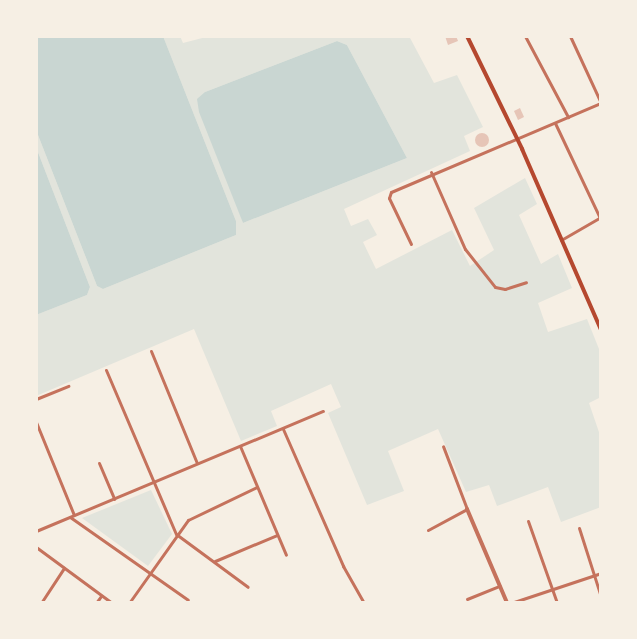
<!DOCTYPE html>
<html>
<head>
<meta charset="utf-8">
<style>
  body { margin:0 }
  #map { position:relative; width:637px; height:639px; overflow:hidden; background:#f6efe4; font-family:"PT Sans Narrow",sans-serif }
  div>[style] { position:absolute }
  .green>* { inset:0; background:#e2e4dc }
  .water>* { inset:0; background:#c9d6d2 }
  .building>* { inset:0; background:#e6c5b7 }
  .round { border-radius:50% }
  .service>* { height:1.5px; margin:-0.75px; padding:0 0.75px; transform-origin:0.75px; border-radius:0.75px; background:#c5725c }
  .minor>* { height:3px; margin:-1.5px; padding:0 1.5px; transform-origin:1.5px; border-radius:1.5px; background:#c5725c }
  .tertiary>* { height:4px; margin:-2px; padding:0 2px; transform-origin:2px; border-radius:2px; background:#c5725c }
  .secondary>* { height:4px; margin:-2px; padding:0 2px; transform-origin:2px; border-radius:2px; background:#b5482f }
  span { translate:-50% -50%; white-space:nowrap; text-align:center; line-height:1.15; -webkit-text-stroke:4.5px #f6efe4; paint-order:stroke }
  .frame { position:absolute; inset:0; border:38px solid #f6efe4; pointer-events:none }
</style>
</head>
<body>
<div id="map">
  <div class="green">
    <i style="clip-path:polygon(evenodd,163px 36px,180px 36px,183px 43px,210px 36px,409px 36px,434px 83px,457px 75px,483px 127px,464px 136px,470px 151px,344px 209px,351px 226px,368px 219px,377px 235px,363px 242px,376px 269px,452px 230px,470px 266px,494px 250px,474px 208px,525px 178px,537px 204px,519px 215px,541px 264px,558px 254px,572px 288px,538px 303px,548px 332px,587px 319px,601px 354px,601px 397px,589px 403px,601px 438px,601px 507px,561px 522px,548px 487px,497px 506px,489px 485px,466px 492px,438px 429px,388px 451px,404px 491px,367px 505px,328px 413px,341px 407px,331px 384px,271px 411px,277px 426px,241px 441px,194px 329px,36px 396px,36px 315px,87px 295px,90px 287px,36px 147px,36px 130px,97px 286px,103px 289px,236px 235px,236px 221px,163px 36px,337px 41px,347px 45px,407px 158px,243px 223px,205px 92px,337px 41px)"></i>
    <i style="clip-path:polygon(151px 490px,172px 534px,148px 566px,82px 518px)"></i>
  </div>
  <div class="water">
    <i style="clip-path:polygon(36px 36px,163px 36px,236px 221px,236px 235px,103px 289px,97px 286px,36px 130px)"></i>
    <i style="clip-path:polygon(337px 41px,347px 45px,407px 158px,243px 223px,199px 112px,197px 99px,205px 92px)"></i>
    <i style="clip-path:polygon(36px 147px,90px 287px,87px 295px,36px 315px)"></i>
  </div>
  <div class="building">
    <i style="clip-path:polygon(445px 36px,456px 36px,458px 41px,448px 45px)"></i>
    <i style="clip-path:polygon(520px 108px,524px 117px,518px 120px,514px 111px)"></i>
    <i class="round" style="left:475px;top:133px;width:14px;height:14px"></i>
  </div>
  <div class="service">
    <i style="left:345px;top:37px;width:2px;rotate:-27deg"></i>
  </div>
  <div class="minor">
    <i style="left:525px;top:36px;width:92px;rotate:62deg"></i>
    <i style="left:570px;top:36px;width:74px;rotate:65.2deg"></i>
    <i style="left:555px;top:123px;width:105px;rotate:64.7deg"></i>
    <i style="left:431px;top:172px;width:84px;rotate:66.2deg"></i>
    <i style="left:465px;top:249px;width:48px;rotate:51.7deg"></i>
    <i style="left:495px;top:287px;width:10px;rotate:11deg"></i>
    <i style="left:505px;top:289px;width:22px;rotate:-18deg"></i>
    <i style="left:561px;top:240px;width:44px;rotate:-30.1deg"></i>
    <i style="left:411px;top:244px;width:51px;rotate:-115.6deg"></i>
    <i style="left:389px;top:198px;width:6px;rotate:-72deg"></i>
    <i style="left:391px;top:192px;width:228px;rotate:-23deg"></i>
    <i style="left:151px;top:351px;width:121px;rotate:67.7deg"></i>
    <i style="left:106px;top:370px;width:178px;rotate:66.9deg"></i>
    <i style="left:176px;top:534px;width:89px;rotate:36.4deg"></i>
    <i style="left:36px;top:399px;width:35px;rotate:-22deg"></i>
    <i style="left:36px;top:422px;width:100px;rotate:67.8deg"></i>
    <i style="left:283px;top:429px;width:150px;rotate:66.3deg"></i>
    <i style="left:343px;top:566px;width:43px;rotate:60.4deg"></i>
    <i style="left:240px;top:446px;width:118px;rotate:67.1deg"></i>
    <i style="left:99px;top:463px;width:39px;rotate:67deg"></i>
    <i style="left:70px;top:517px;width:144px;rotate:35.1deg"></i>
    <i style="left:528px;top:521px;width:87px;rotate:70.5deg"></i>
    <i style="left:579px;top:528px;width:72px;rotate:72.3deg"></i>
    <i style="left:428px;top:530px;width:44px;rotate:-28.3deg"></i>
    <i style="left:467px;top:509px;width:67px;rotate:-110.9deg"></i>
    <i style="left:36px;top:531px;width:311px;rotate:-22.7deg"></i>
    <i style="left:36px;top:547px;width:94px;rotate:36.4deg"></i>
    <i style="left:215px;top:561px;width:67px;rotate:-22.8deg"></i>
    <i style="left:467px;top:599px;width:35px;rotate:-22deg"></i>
    <i style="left:41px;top:603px;width:42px;rotate:-56.7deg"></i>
    <i style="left:96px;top:603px;width:9px;rotate:-54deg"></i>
    <i style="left:129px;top:603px;width:102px;rotate:-54.6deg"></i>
    <i style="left:188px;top:520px;width:76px;rotate:-25.6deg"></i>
    <i style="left:511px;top:603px;width:95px;rotate:-18.4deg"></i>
  </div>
  <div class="tertiary">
    <i style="left:467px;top:509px;width:102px;rotate:66.9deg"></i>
  </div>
  <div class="secondary">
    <i style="left:467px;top:36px;width:126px;rotate:64deg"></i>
    <i style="left:522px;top:149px;width:197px;rotate:66.4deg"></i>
  </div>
  <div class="frame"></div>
</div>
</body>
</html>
